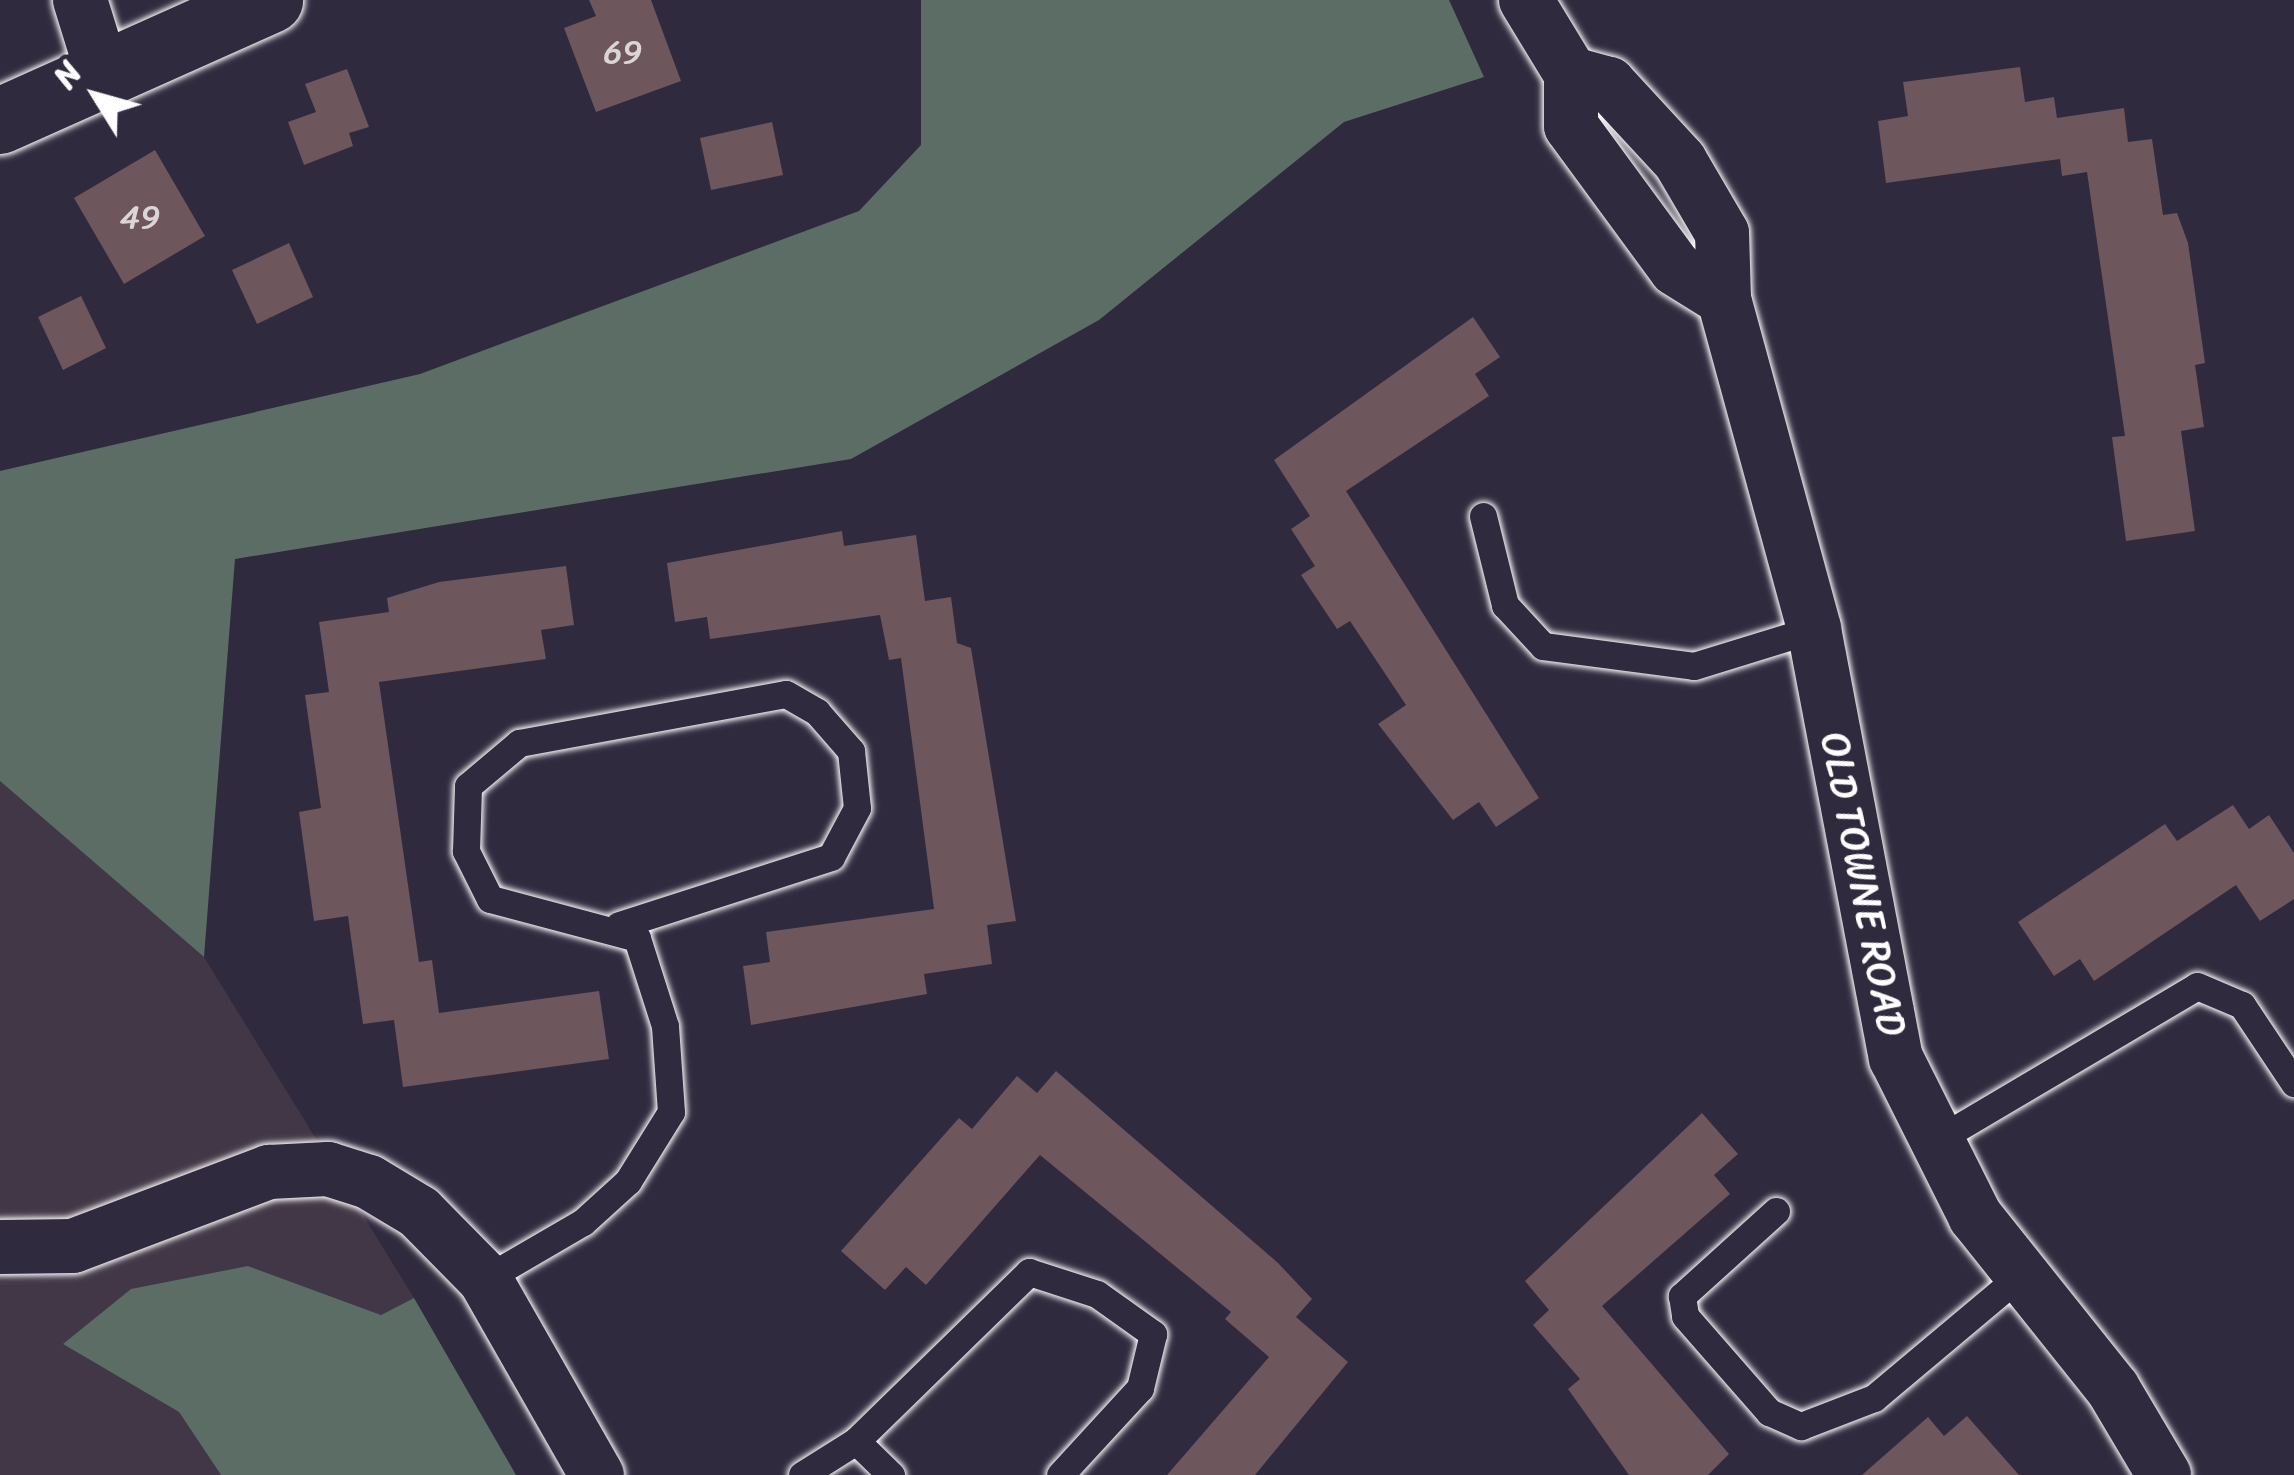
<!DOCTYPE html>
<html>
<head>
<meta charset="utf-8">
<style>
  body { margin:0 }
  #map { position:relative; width:2294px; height:1475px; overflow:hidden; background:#2f2a3d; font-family:Sriracha,sans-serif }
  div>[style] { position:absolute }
  .built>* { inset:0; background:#423746 }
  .green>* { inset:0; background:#5b6d65 }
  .building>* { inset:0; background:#6d565c }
  .roads { filter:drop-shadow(0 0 3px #fff) drop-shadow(0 0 3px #fff) }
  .lane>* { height:27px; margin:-13.5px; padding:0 13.5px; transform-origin:13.5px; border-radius:13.5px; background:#2f2a3d }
  .street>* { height:54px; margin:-27px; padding:0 27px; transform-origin:27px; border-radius:27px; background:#2f2a3d }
  .secondary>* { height:66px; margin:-33px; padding:0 33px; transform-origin:33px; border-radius:33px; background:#2f2a3d }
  span { translate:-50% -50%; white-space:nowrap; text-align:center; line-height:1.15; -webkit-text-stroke:10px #2f2a3d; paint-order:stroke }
  .number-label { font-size:33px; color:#dad5d6 }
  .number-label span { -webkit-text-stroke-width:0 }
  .street-label { font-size:39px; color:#fff }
  .north { position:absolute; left:36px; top:36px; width:120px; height:120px; -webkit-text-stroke:9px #2f2a3d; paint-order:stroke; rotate:307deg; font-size:33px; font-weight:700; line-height:48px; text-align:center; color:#fff }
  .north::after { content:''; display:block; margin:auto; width:42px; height:54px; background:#fff; clip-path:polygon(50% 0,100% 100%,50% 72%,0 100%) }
</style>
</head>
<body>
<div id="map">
  <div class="built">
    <i style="clip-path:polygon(0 781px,204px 957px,414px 1298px,381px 1315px,248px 1266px,64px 1344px,179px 1412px,221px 1475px,0 1475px)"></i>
  </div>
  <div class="green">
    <i style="clip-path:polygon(921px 0,1449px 0,1484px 77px,1344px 122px,1099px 320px,851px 459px,235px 559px,204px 957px,0 781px,0 471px,420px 374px,859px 211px,921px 145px)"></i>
    <i style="clip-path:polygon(248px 1266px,381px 1315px,414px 1298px,516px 1475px,221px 1475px,179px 1412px,63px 1344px,131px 1289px)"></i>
  </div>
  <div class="building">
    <i style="clip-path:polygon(589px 0,651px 0,681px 81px,596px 112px,564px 28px,596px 16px)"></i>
    <i style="clip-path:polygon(2020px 67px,2025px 102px,2054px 97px,2057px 118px,2124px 108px,2128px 142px,2152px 139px,2163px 215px,2177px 213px,2188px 243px,2205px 363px,2195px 365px,2204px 427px,2181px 431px,2195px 531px,2126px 541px,2112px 437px,2125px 436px,2087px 172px,2062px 176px,2060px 159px,1886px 183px,1878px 121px,1908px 116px,1903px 82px)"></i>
    <i style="clip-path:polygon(347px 69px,369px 127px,349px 133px,353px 146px,304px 165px,288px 122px,316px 112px,305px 84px)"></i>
    <i style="clip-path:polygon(772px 122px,783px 175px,711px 190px,700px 138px)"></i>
    <i style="clip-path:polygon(155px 150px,205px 236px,124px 284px,74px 198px)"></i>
    <i style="clip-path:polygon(289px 243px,313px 297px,257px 324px,232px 270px)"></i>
    <i style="clip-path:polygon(81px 296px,106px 348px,63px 370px,38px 317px)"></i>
    <i style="clip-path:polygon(1473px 317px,1500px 357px,1475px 374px,1489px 396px,1346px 491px,1539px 798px,1496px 827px,1479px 802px,1453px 820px,1378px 724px,1406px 705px,1350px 621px,1337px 629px,1301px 575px,1315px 566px,1291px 529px,1310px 516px,1274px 460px)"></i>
    <i style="clip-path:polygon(842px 531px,844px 546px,916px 535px,925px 601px,951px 597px,957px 643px,971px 648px,1016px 921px,987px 925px,992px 964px,924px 974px,927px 994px,751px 1025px,743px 966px,770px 962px,766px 932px,934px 909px,901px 658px,889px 660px,880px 615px,710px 639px,707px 617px,675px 622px,667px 563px)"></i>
    <i style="clip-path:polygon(566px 566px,574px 625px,541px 630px,546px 659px,379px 682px,419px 962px,432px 960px,439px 1013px,599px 991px,609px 1059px,403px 1087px,394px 1020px,363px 1024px,348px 916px,314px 921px,299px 812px,321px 808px,305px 695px,329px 692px,319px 622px,389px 612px,387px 598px,439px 582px)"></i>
    <i style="clip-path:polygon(2233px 805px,2249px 829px,2269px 815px,2294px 853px,2294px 899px,2260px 921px,2236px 885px,2094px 981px,2080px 959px,2054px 976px,2018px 922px,2165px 824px,2177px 841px)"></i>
    <i style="clip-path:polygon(1056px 1071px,1278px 1263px,1312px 1299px,1296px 1317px,1348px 1362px,1255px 1475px,1167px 1475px,1269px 1357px,1225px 1319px,1231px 1312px,1040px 1155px,926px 1285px,906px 1267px,885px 1290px,841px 1251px,959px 1118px,972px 1129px,1017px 1076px,1037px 1093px)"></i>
    <i style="clip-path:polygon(1702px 1113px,1738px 1154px,1714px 1175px,1730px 1194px,1602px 1306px,1729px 1454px,1708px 1475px,1629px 1475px,1568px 1389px,1580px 1379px,1533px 1325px,1549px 1310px,1525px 1281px)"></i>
    <i style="clip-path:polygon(1967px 1416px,2019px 1475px,1862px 1475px,1928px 1417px,1944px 1436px)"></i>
  </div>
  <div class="roads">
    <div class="lane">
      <i style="left:1483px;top:516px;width:92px;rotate:76.1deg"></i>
      <i style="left:1505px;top:605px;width:56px;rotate:47.2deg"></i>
      <i style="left:1543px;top:646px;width:152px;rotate:7.5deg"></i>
      <i style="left:1694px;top:666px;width:126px;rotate:-17.1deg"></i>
      <i style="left:1932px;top:1143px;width:308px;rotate:-30.6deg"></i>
      <i style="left:2197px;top:986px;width:49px;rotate:22.9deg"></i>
      <i style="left:2242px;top:1005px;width:94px;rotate:56.3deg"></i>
      <i style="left:1776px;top:1211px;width:127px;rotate:137.9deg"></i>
      <i style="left:1682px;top:1296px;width:20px;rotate:81deg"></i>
      <i style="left:1685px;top:1316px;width:128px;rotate:48.8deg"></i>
      <i style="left:1769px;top:1412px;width:35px;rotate:24deg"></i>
      <i style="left:1801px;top:1426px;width:78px;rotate:-21deg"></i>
      <i style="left:1874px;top:1398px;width:193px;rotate:-40deg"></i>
      <i style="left:485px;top:1279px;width:113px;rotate:-30.2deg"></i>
      <i style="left:583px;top:1222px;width:61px;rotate:-42.3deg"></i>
      <i style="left:628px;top:1181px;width:81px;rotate:-58.1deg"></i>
      <i style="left:671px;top:1112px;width:86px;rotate:-94deg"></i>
      <i style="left:665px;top:1026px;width:92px;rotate:-107.7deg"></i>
      <i style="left:637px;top:938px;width:152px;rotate:-165.1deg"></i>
      <i style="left:490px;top:899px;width:54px;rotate:-116.6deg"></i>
      <i style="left:466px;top:851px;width:65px;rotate:-88.2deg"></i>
      <i style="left:468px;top:786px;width:67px;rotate:-40.1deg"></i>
      <i style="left:519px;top:743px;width:271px;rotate:-10.4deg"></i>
      <i style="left:786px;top:694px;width:36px;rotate:30deg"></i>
      <i style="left:817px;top:712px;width:52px;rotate:48.9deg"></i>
      <i style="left:851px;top:751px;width:57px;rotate:84deg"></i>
      <i style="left:857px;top:808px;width:55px;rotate:118deg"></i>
      <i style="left:831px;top:857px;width:223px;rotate:162.2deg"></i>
      <i style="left:856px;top:1441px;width:49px;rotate:44.2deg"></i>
      <i style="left:802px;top:1475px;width:64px;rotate:-32.2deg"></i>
      <i style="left:856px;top:1441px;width:242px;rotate:-44.3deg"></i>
      <i style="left:1029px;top:1272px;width:71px;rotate:17.9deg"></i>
      <i style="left:1097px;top:1294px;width:69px;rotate:35.5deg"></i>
      <i style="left:1153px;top:1334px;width:56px;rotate:103.5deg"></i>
      <i style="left:1140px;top:1388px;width:118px;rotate:132.6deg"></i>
    </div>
    <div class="street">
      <i style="left:80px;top:0;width:74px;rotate:72.8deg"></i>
      <i style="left:1526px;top:0;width:87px;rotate:58.7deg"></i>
      <i style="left:1571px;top:74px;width:52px;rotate:90deg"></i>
      <i style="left:1571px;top:126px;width:177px;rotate:53.7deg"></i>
      <i style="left:1676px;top:269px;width:57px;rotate:32deg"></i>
      <i style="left:1724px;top:299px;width:66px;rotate:-91.7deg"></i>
      <i style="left:1722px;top:233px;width:83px;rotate:-120.3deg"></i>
      <i style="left:1680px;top:161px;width:105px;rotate:-132.7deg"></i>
      <i style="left:1609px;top:84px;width:39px;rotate:-165deg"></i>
      <i style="left:1724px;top:299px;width:342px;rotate:74.7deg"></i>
      <i style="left:1814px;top:629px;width:437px;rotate:79.2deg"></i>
      <i style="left:1896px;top:1058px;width:177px;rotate:63.4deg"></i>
      <i style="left:1975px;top:1216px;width:221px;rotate:51.4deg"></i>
      <i style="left:2113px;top:1389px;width:100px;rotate:59.3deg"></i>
      <i style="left:0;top:1247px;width:73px;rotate:-0.8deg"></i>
      <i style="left:73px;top:1246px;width:210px;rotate:-20.7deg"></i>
      <i style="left:269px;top:1172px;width:59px;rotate:-2.9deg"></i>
      <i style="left:328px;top:1169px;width:43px;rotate:17.6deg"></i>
      <i style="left:369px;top:1182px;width:58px;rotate:31deg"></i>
      <i style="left:419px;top:1212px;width:94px;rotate:45.4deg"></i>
      <i style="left:485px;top:1279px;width:226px;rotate:60.3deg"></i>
    </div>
    <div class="secondary">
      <i style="left:0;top:121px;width:296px;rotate:-24.1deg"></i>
    </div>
  </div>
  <div class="number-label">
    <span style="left:623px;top:53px">69</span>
    <span style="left:140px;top:218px">49</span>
  </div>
  <div class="street-label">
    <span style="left:1863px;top:884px;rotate:79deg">OLD TOWNE ROAD</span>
  </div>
  <div class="north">N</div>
</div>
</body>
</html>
